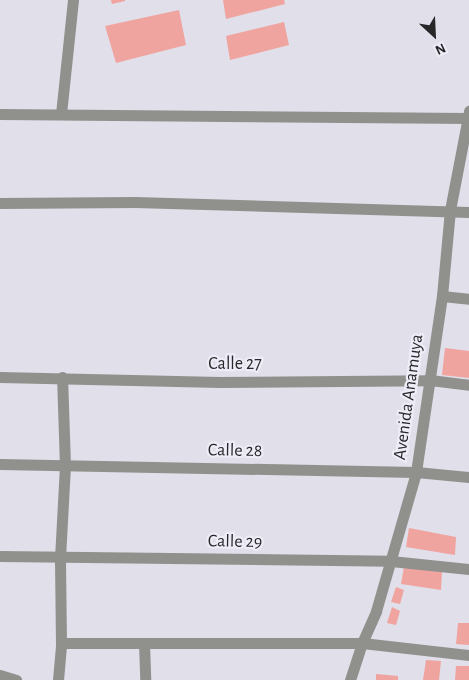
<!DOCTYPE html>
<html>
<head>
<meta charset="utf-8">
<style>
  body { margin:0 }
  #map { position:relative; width:469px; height:680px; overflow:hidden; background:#e0dfea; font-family:"Alegreya Sans",sans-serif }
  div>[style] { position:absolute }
  .building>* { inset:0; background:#f0a4a0 }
  .minor>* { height:11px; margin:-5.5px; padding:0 5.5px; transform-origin:5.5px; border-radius:5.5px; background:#90918d }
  span { translate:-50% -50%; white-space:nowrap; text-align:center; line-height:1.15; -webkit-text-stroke:4.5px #edecf7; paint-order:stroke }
  .street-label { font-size:18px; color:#27272a }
  .north { position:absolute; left:409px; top:10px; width:50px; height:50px; -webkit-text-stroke:4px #edecf7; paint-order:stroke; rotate:155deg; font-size:14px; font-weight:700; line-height:20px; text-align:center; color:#27272a }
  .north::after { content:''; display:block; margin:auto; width:18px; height:22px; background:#27272a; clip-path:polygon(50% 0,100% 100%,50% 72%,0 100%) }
</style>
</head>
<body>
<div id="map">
  <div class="building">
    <i style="clip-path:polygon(111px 0,125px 0,125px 1px,112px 4px)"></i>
    <i style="clip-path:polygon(223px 0,284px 0,285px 4px,226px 19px)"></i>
    <i style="clip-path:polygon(179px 10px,186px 45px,116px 63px,105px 26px)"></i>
    <i style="clip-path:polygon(284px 22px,289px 45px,230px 60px,226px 36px)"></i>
    <i style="clip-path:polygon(445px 348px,469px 351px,469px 378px,442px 375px)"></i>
    <i style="clip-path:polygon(409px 528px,456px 537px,455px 555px,406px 547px)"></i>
    <i style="clip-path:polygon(404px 567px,442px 572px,441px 590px,401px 584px)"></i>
    <i style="clip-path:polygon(396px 587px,404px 590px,400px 604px,391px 602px)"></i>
    <i style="clip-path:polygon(392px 607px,400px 611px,396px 625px,387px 623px)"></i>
    <i style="clip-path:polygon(458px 623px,469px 623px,469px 645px,456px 644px)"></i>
    <i style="clip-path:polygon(426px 660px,441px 661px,439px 680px,423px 680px)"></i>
    <i style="clip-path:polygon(456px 666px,469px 666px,469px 680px,455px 680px)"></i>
    <i style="clip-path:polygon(376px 674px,398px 676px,398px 680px,376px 680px)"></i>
  </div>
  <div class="minor">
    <i style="left:0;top:114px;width:469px;rotate:0.5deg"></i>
    <i style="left:61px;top:114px;width:115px;rotate:-84deg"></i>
    <i style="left:0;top:203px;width:135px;rotate:-0.4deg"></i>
    <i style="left:135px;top:202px;width:334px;rotate:1.7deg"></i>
    <i style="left:442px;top:296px;width:27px;rotate:6deg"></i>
    <i style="left:0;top:377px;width:220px;rotate:1.3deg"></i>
    <i style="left:220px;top:382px;width:210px;rotate:-0.5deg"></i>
    <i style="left:430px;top:380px;width:39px;rotate:7deg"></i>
    <i style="left:0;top:464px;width:416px;rotate:1.1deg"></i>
    <i style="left:416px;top:472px;width:53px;rotate:5.4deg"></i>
    <i style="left:0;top:556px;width:391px;rotate:0.7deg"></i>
    <i style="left:391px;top:561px;width:78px;rotate:5.9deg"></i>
    <i style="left:61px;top:643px;width:301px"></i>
    <i style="left:362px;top:643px;width:108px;rotate:6.4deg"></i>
    <i style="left:144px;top:643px;width:37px;rotate:88deg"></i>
    <i style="left:0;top:675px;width:17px;rotate:17deg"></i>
    <i style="left:58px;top:680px;width:37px;rotate:-85deg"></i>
    <i style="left:61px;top:643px;width:85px;rotate:-90.7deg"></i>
    <i style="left:60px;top:558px;width:92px;rotate:-86.9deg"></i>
    <i style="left:65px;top:466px;width:89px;rotate:-91.9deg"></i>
    <i style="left:350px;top:680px;width:39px;rotate:-72deg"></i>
    <i style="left:362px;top:643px;width:35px;rotate:-66deg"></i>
    <i style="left:376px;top:611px;width:145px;rotate:-73.9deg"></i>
    <i style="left:416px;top:472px;width:178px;rotate:-81.6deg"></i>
    <i style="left:442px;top:296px;width:86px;rotate:-84.7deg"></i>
    <i style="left:450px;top:210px;width:101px;rotate:-79.1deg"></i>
  </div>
  <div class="street-label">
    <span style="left:235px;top:364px">Calle 27</span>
    <span style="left:409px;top:397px;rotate:-82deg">Avenida Anamuya</span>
    <span style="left:235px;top:451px;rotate:1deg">Calle 28</span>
    <span style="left:235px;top:542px;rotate:1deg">Calle 29</span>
  </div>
  <div class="north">N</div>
</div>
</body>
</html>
